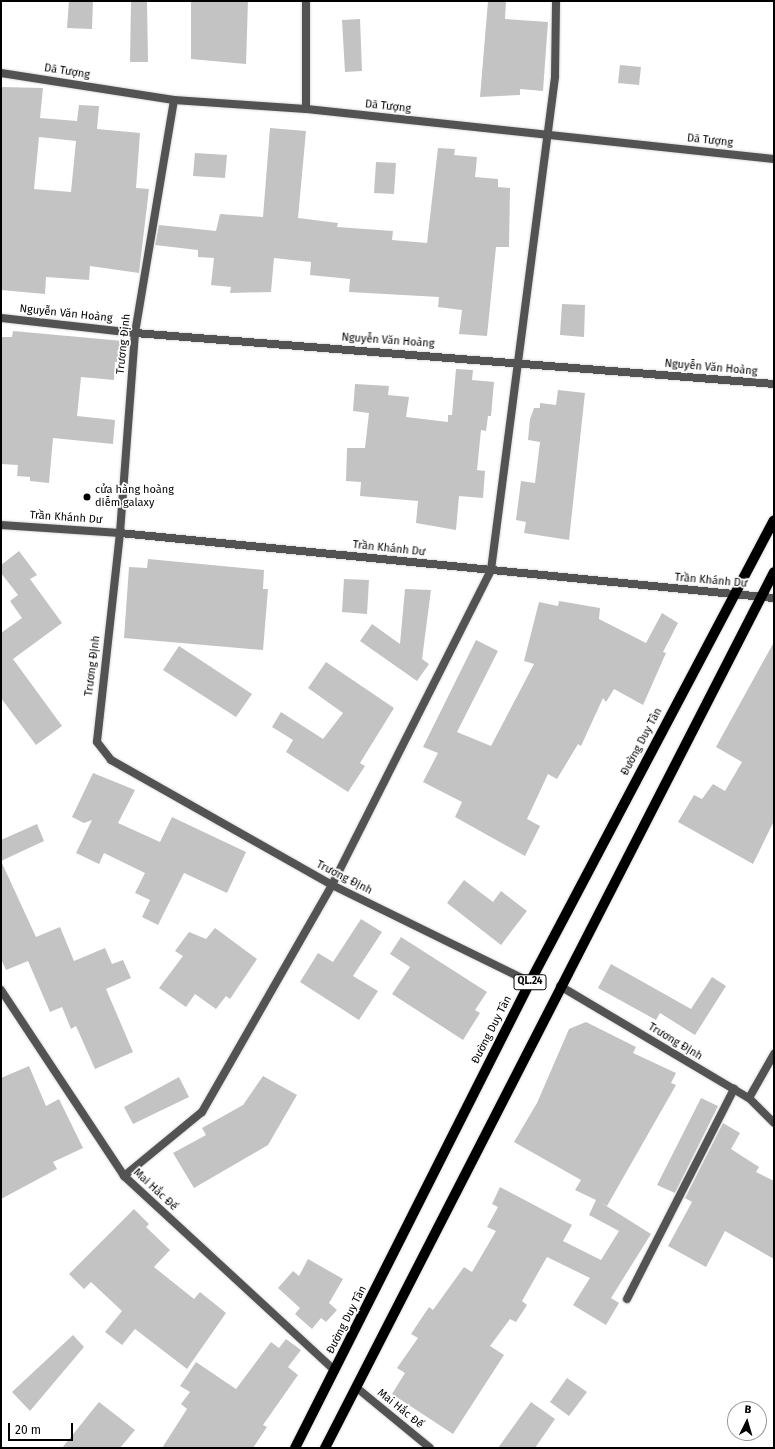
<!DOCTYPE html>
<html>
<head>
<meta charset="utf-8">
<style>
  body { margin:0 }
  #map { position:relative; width:775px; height:1449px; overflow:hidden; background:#fff; font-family:"Fira Sans",sans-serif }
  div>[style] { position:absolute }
  .building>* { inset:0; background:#c3c3c3 }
  .roads { filter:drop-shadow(0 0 1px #dbdbdb) drop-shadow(0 0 1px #dbdbdb) }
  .street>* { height:8px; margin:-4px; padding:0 4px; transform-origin:4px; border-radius:4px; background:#535353 }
  .primary>* { height:10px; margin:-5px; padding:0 5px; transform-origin:5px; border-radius:5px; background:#000 }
  .dots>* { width:11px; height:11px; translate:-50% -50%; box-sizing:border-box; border:2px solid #fff; border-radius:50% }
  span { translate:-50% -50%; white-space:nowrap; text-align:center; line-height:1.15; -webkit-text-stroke:3.5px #fff; paint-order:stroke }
  .shield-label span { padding:1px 3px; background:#fff; border:1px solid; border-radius:3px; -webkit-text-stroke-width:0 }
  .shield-label { font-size:10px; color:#000; font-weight:700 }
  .street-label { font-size:11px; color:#000 }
  .poi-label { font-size:11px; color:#000 }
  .left { translate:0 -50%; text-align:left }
  .frame { position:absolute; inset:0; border:2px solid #000; pointer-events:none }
  .north { position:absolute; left:727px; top:1401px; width:40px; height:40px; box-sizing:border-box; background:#fff; border:1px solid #999; border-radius:50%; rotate:5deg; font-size:11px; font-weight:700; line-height:16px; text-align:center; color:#000 }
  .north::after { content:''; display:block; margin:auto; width:14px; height:18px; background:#000; clip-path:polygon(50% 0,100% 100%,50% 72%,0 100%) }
  .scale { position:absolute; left:8px; top:1423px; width:65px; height:18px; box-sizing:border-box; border:2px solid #000; border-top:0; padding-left:5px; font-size:12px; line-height:14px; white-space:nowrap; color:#000; -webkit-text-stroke:3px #fff; paint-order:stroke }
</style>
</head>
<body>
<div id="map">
  <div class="building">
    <i style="clip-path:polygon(69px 1px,93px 1px,92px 29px,67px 28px)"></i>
    <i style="clip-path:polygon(131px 1px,147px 1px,148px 62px,130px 62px)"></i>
    <i style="clip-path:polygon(191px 1px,248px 1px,246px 64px,191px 59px)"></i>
    <i style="clip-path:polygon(488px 1px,506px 1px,505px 19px,548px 22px,543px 91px,520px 89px,520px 95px,480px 97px)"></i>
    <i style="clip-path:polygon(360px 19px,362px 71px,345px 72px,342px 20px)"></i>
    <i style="clip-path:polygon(620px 65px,641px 67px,639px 85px,618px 83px)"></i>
    <i style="clip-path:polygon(evenodd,1px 87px,43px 88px,40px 118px,77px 121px,79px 105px,99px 106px,97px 129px,140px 133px,136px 188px,149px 189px,139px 273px,90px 266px,89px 280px,46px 277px,45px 294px,1px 290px,1px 87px,39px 137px,76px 141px,71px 192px,34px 189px,39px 137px)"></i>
    <i style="clip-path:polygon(270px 128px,306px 131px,298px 218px,338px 223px,337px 227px,393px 231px,392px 240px,427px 243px,438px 148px,455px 149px,454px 155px,477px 157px,475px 177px,498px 179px,498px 187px,510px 188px,509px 247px,496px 247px,487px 336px,459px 334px,462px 310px,438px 307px,439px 297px,349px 292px,350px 279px,310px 275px,311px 262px,274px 258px,271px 292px,230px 293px,231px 287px,211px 285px,214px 258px,198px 257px,198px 250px,155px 245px,159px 225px,216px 231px,220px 214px,263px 217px)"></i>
    <i style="clip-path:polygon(195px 153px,227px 155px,225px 178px,193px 176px)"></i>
    <i style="clip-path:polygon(376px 162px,396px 163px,394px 194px,374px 193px)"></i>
    <i style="clip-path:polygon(562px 304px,585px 305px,584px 337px,560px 335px)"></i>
    <i style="clip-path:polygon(13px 331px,123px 341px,121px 363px,115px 362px,114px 380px,81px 377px,77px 416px,115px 420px,113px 444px,53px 438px,49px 483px,30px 481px,30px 477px,17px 476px,18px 465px,1px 464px,1px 350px,2px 337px,12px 337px)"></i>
    <i style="clip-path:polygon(456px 369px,473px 370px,472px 380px,494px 382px,491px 416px,488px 416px,486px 431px,481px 430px,477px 470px,485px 471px,483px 498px,459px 496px,456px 530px,416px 523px,418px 501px,360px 496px,361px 482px,346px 481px,347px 448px,365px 448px,369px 413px,353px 411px,355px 384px,389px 386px,388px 395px,409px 397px,406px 417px,448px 422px,448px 415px,452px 415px)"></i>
    <i style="clip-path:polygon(558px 390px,585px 393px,569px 540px,524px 533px,526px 522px,516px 520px,521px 481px,535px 483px,540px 442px,528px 440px,530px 419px,534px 408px,540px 408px,540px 403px,556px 405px)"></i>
    <i style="clip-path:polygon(19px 551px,37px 575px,30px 579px,62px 623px,13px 659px,62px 726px,36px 745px,1px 698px,1px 633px,22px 618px,10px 601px,18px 595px,1px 573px,1px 565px)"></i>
    <i style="clip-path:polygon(148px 559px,264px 570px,263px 589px,268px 589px,263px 650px,124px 638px,129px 567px,147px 568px)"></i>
    <i style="clip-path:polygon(344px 579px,369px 580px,367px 614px,342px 612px)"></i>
    <i style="clip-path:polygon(405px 589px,431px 590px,422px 659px,429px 664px,417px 681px,360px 641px,372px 624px,400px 644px)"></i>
    <i style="clip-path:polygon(559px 601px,600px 608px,599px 619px,646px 643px,662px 613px,678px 623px,663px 652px,666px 653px,643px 705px,614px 689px,606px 702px,603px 698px,581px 746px,578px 744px,557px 779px,548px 774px,527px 819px,540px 826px,525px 856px,455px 817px,462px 802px,423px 782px,438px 753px,423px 747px,476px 640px,498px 651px,457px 732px,491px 746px,534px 664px,524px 661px,539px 602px,558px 606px)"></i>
    <i style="clip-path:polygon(774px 642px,774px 821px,753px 864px,678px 822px,694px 795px,702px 799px,713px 784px,725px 791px,742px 762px,716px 747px)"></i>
    <i style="clip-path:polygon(179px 646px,252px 694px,236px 717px,163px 670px)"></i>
    <i style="clip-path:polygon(326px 662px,394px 708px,360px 763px,365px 766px,348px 792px,286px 752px,293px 740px,272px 727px,281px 712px,323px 739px,343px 713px,308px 688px)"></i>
    <i style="clip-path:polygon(93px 773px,135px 790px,118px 823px,160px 842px,172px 817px,246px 852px,227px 893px,184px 873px,158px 925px,142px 917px,150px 900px,135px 893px,145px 873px,104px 853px,99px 864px,76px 853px,92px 820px,84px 823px,72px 817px)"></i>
    <i style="clip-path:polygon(37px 824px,44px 841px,1px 861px,1px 840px)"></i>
    <i style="clip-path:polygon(1px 861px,36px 937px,60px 927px,74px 961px,105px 948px,112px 964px,123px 960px,131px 978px,106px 989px,133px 1052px,95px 1069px,76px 1026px,71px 1029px,62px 1007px,50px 1012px,28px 961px,6px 970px,1px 959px)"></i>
    <i style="clip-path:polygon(464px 880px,493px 902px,501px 891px,527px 911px,501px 945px,447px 903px)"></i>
    <i style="clip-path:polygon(361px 919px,382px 932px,353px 976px,378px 991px,359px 1020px,300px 982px,318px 953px,333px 962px)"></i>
    <i style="clip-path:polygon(215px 928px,257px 959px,230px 999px,226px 996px,216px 1009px,195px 994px,186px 1007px,159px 988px,183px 956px,175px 951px,189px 932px,206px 939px)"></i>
    <i style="clip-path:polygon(401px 937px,487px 992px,475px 1010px,480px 1013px,463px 1040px,392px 994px,410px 967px,390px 954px)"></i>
    <i style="clip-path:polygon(611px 964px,691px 1009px,712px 977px,726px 986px,695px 1035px,660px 1013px,656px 1020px,598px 988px)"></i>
    <i style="clip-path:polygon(586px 1022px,636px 1047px,633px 1053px,676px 1073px,671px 1083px,676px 1085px,607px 1206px,600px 1202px,651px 1234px,611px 1298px,619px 1303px,606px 1325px,573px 1305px,590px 1278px,547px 1257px,522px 1301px,527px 1305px,516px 1322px,510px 1319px,490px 1346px,504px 1355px,453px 1434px,392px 1394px,405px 1373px,397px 1368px,418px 1338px,411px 1334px,429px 1307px,433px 1310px,464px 1267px,472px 1272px,496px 1231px,487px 1227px,498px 1207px,492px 1204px,500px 1187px,572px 1225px,563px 1241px,601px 1260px,619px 1231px,589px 1215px,596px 1200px,575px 1190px,581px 1180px,514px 1142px,537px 1103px,569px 1029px)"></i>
    <i style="clip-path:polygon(29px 1066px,46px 1106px,59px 1099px,83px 1148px,53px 1162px,57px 1169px,1px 1199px,1px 1078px)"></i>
    <i style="clip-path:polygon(263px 1076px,297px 1095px,268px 1145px,194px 1188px,173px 1153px,206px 1135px,202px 1128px,243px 1105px)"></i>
    <i style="clip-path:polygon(179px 1077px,189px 1097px,133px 1124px,124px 1107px)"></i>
    <i style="clip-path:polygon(701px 1098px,718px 1106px,675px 1193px,657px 1185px)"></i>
    <i style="clip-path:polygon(723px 1123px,740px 1133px,731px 1149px,759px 1167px,756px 1172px,774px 1181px,774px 1259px,725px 1231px,706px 1267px,668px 1246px,692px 1202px,685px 1198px)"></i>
    <i style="clip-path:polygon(134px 1209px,149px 1224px,146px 1227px,170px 1250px,154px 1267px,194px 1299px,200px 1292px,226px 1313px,187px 1369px,135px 1329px,122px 1345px,105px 1332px,122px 1311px,91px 1282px,84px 1289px,69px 1274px)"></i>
    <i style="clip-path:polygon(308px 1259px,343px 1279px,329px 1303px,337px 1310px,326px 1322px,321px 1318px,312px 1329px,295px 1314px,300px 1308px,278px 1288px,293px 1271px,299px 1276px)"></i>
    <i style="clip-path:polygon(73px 1335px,84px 1347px,30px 1411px,12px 1392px)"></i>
    <i style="clip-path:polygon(286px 1339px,301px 1350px,288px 1367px,298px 1375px,263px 1425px,267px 1427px,253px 1448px,162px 1448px,187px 1409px,181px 1404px,190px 1392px,180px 1386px,196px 1362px,236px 1389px,271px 1342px,279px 1348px)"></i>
    <i style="clip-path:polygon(567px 1378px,587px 1392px,569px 1416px,550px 1402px)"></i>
    <i style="clip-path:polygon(99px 1402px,135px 1430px,120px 1448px,62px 1448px)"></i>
    <i style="clip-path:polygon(531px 1402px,555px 1419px,535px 1448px,498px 1448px)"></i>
  </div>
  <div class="roads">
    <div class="street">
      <i style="left:1px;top:73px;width:175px;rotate:8.9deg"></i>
      <i style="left:174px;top:100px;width:132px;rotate:3.9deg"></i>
      <i style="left:306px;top:109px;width:471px;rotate:6.1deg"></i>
      <i style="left:174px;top:100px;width:236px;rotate:99.5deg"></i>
      <i style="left:135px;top:333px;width:201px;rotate:94.3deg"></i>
      <i style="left:120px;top:533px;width:210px;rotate:96.3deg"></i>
      <i style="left:97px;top:742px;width:23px;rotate:52deg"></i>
      <i style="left:111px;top:760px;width:254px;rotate:29.5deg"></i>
      <i style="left:332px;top:885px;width:220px;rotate:26.1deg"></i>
      <i style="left:306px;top:109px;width:108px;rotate:-90deg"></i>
      <i style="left:1px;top:318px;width:135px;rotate:6.4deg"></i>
      <i style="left:135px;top:333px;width:641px;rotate:4.56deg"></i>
      <i style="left:1px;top:525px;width:119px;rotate:3.8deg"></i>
      <i style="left:120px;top:533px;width:657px;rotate:5.68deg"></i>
      <i style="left:560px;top:986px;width:220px;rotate:30.7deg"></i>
      <i style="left:749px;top:1098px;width:35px;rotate:45deg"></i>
      <i style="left:1px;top:990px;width:223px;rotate:56.5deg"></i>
      <i style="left:124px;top:1176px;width:287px;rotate:42.7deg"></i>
      <i style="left:749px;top:1098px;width:51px;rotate:-60.4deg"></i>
      <i style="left:124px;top:1176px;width:101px;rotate:-39.4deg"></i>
      <i style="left:202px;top:1112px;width:262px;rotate:-60.2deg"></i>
      <i style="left:332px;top:885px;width:353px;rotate:-63.2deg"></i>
      <i style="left:491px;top:570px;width:498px;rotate:-82.6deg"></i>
      <i style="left:555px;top:76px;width:75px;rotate:-89.2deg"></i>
      <i style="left:627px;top:1299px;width:236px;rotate:-63deg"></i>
      <i style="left:357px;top:1388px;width:94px;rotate:39.4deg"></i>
    </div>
    <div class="primary">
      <i style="left:295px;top:1448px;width:522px;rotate:-63.24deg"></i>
      <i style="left:530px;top:982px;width:522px;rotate:-62.16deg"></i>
      <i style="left:325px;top:1448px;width:984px;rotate:-62.86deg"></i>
    </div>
  </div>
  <div class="dots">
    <i style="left:87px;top:497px;background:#000"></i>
  </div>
  <div class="shield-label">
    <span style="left:530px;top:982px">QL.24</span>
  </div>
  <div class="street-label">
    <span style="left:67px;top:72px;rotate:9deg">Dã Tượng</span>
    <span style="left:388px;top:107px;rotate:6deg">Dã Tượng</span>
    <span style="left:710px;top:141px;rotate:6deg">Dã Tượng</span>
    <span style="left:66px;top:314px;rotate:6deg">Nguyễn Văn Hoàng</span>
    <span style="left:388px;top:341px;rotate:4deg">Nguyễn Văn Hoàng</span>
    <span style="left:124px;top:344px;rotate:-84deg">Trương Định</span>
    <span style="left:711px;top:368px;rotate:5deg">Nguyễn Văn Hoàng</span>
    <span style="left:66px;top:518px;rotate:4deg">Trần Khánh Dư</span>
    <span style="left:389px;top:549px;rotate:6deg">Trần Khánh Dư</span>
    <span style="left:711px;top:581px;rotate:5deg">Trần Khánh Dư</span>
    <span style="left:93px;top:666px;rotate:-83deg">Trương Định</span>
    <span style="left:642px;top:742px;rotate:-62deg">Đường Duy Tân</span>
    <span style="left:344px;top:878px;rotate:27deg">Trương Định</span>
    <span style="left:492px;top:1030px;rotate:-63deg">Đường Duy Tân</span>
    <span style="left:675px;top:1042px;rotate:31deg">Trương Định</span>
    <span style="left:155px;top:1190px;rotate:43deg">Mai Hắc Đế</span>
    <span style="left:347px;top:1320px;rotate:-63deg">Đường Duy Tân</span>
    <span style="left:400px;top:1409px;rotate:39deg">Mai Hắc Đế</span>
  </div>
  <div class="poi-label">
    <span class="left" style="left:95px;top:497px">cửa hàng hoàng<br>diễm galaxy</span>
  </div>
  <div class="frame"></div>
  <div class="north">B</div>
  <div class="scale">20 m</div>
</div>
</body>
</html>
